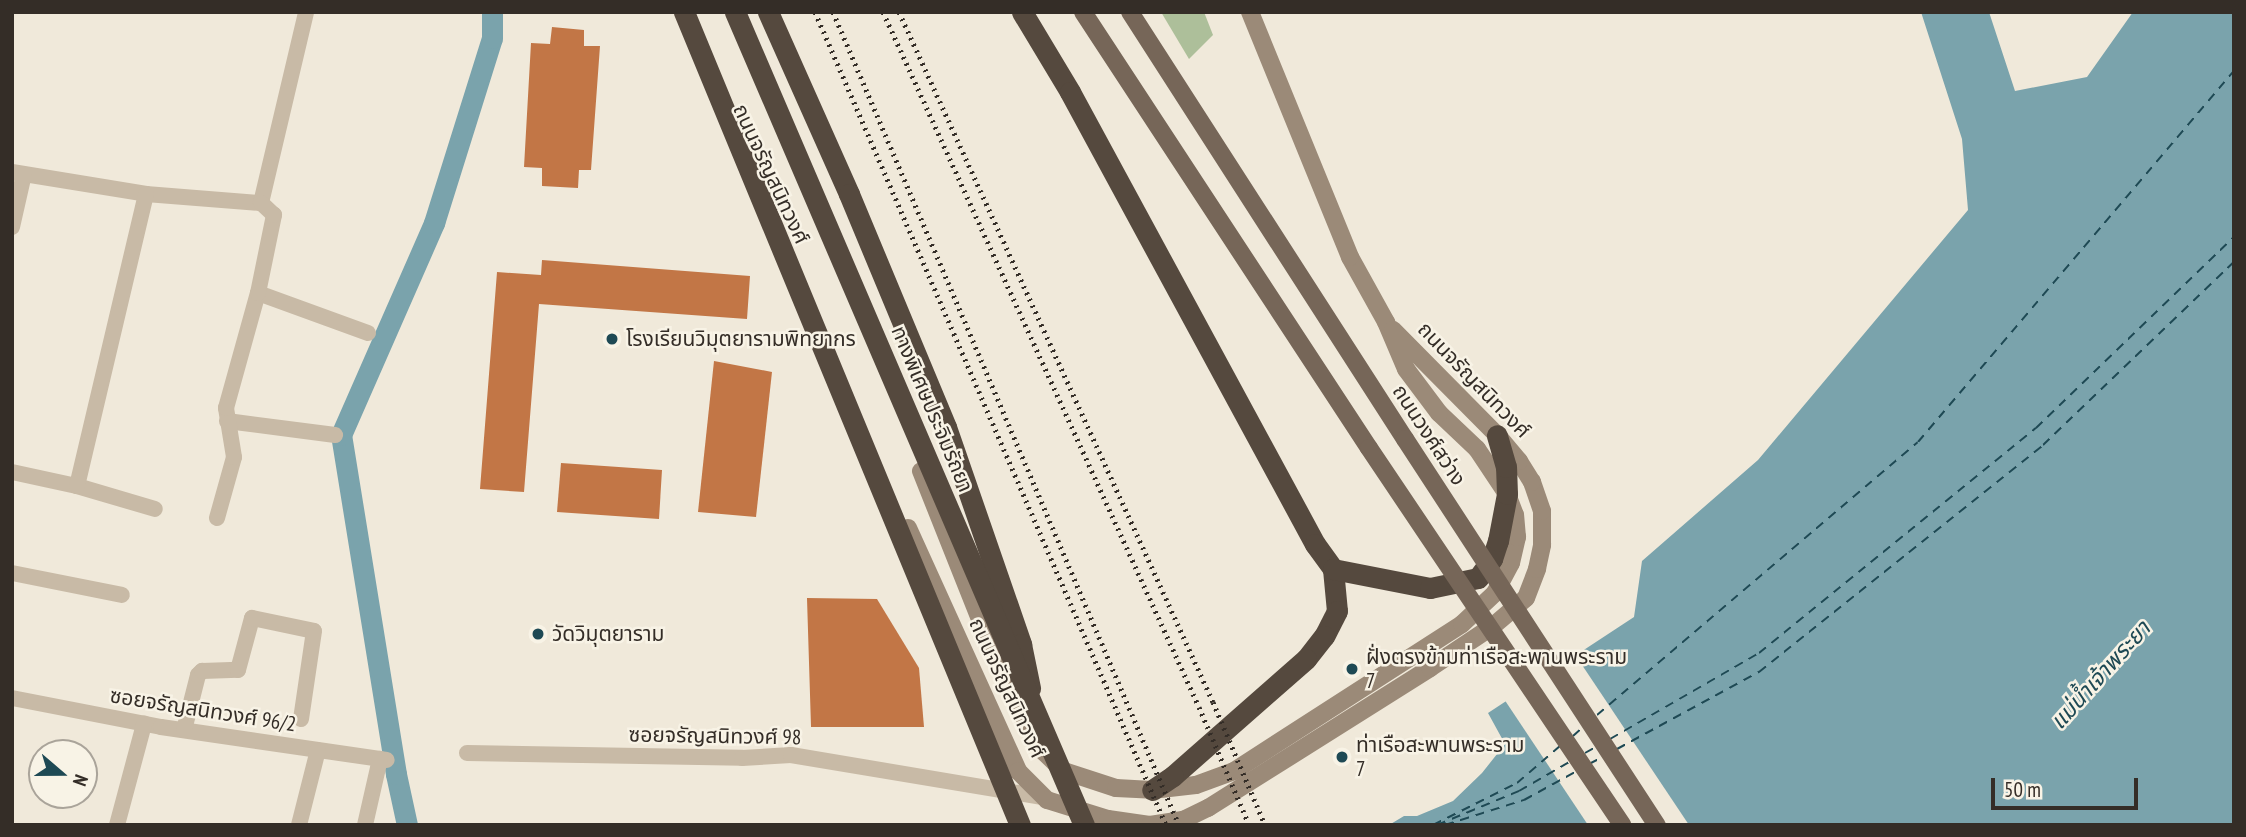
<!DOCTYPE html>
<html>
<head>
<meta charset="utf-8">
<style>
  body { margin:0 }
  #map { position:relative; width:2246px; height:837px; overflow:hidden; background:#f0e9da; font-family:"PT Sans Narrow","Noto Sans Thai",sans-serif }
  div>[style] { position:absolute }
  .green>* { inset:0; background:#adbf9a }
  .water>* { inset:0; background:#7aa3ac }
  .pier>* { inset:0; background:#f0e9da }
  .canal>* { height:21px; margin:-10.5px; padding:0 10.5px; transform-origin:10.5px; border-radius:10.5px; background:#7aa3ac }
  .ferry>* { height:2px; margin-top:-1px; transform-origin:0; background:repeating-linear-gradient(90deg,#1e4954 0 9px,transparent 0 16px) }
  .building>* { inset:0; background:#c27646 }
  .street>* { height:16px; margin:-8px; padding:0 8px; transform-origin:8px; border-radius:8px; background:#c8baa6 }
  .secondary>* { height:18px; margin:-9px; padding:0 9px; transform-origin:9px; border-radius:9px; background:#9b8a78 }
  .primary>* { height:18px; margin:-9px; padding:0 9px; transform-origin:9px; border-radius:9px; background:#766658 }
  .highway>* { height:21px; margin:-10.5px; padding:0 10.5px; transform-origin:10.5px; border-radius:10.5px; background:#55493e }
  .rail>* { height:5px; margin-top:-2.5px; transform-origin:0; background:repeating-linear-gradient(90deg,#342d27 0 2px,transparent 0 7px) }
  .primary-bridge>* { height:18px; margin:-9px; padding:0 9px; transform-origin:9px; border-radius:9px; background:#766658 }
  .highway-bridge>* { height:21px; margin:-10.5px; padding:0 10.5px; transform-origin:10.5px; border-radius:10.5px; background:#55493e }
  .dots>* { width:19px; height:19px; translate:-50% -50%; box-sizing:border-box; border:4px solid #f8f3e6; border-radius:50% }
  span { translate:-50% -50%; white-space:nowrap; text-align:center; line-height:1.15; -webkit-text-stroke:5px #f8f3e6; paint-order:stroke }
  .street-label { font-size:21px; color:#342d27 }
  .poi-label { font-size:21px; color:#342d27 }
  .left { translate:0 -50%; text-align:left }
  .water-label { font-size:23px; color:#1e4954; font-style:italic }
  .frame { position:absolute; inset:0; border:14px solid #342d27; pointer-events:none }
  .north { position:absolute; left:28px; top:739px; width:70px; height:70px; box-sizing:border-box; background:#f8f3e6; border:2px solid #aaa49a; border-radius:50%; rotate:110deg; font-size:19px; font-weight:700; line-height:28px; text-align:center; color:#342d27 }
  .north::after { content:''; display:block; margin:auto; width:24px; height:32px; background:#1e4954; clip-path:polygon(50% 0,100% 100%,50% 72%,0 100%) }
  .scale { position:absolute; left:1991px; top:778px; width:147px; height:32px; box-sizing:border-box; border:4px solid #342d27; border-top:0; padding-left:9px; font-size:21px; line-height:24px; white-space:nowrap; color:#342d27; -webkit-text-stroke:5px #f8f3e6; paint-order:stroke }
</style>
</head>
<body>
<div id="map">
  <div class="green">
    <i style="clip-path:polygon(1161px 12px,1204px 12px,1213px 35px,1189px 59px)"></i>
  </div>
  <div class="water">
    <i style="clip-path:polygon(1921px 12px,1989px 12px,2015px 91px,2087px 77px,2133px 12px,2234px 12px,2234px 825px,1389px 825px,1404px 816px,1417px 816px,1453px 801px,1482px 773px,1505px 744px,1488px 713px,1634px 617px,1642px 561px,1758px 460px,1968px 210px,1962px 139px)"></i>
  </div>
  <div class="pier">
    <i style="clip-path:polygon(1574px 653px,1689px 825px,1588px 825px,1504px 699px)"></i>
  </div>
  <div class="canal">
    <i style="left:407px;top:825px;width:52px;rotate:-102.2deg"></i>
    <i style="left:396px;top:774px;width:343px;rotate:-99.2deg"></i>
    <i style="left:341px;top:435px;width:232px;rotate:-66.3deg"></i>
    <i style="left:434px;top:223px;width:194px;rotate:-72.6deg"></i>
    <i style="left:492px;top:38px;width:26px;rotate:-90deg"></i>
  </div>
  <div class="ferry">
    <i style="left:1597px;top:715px;width:421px;rotate:-40.4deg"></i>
    <i style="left:1918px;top:442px;width:487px;rotate:-49.6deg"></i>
    <i style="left:1573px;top:736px;width:15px;rotate:-42deg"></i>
    <i style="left:1610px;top:739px;width:172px;rotate:-30deg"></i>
    <i style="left:1759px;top:653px;width:357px;rotate:-39.1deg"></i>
    <i style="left:2036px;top:428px;width:275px;rotate:-44deg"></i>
    <i style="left:1617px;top:749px;width:162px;rotate:-28.5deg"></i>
    <i style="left:1759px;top:672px;width:364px;rotate:-38.6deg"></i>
    <i style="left:2043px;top:445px;width:265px;rotate:-43.8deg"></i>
    <i style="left:1585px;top:753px;width:13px;rotate:-29deg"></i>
    <i style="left:1589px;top:764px;width:16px;rotate:-27deg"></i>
    <i style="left:1433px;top:825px;width:94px;rotate:-26.6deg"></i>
    <i style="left:1517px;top:783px;width:57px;rotate:-40.7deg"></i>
    <i style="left:1437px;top:825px;width:89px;rotate:-22.5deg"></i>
    <i style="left:1519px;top:791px;width:60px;rotate:-30deg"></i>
    <i style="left:1445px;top:825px;width:83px;rotate:-17.6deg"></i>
    <i style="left:1524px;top:800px;width:58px;rotate:-28.8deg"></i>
  </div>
  <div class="building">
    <i style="clip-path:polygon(552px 27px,584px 30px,584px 46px,600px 46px,591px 170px,579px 170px,578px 188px,542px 186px,542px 168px,524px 167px,531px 43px,550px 44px)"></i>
    <i style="clip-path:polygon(542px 260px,750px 276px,747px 319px,539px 304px,524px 492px,480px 489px,497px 272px,541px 275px)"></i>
    <i style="clip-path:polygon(714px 361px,772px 372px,756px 517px,698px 512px)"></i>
    <i style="clip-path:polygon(561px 463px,662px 470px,659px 519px,557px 512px)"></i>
    <i style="clip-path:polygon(807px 598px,877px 599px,919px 668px,924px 727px,811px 727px)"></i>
  </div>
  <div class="street">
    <i style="left:12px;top:172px;width:136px;rotate:9.3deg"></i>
    <i style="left:146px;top:194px;width:115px;rotate:4.5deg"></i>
    <i style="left:261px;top:203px;width:196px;rotate:-76.7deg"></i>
    <i style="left:12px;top:227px;width:54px;rotate:-77.2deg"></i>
    <i style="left:258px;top:293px;width:117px;rotate:20deg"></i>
    <i style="left:227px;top:421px;width:109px;rotate:7.4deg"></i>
    <i style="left:12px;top:472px;width:66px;rotate:12.2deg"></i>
    <i style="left:77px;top:486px;width:81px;rotate:16.4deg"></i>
    <i style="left:77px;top:486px;width:300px;rotate:-76.7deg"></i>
    <i style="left:217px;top:518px;width:63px;rotate:-74.4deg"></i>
    <i style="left:234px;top:457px;width:50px;rotate:-99.3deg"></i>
    <i style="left:226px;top:408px;width:119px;rotate:-74.5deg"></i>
    <i style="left:258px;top:293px;width:80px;rotate:-78.4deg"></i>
    <i style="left:274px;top:215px;width:18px;rotate:-137deg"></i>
    <i style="left:12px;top:573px;width:112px;rotate:11.3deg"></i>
    <i style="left:12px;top:698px;width:152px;rotate:11deg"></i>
    <i style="left:161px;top:727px;width:228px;rotate:8.3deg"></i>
    <i style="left:184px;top:730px;width:57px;rotate:-75.7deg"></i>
    <i style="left:198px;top:675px;width:6px;rotate:-45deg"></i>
    <i style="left:202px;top:671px;width:36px;rotate:-2deg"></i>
    <i style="left:238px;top:670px;width:54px;rotate:-74.9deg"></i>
    <i style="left:252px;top:618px;width:63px;rotate:11.8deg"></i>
    <i style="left:314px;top:631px;width:89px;rotate:98.4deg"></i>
    <i style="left:467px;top:753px;width:275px;rotate:1deg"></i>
    <i style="left:742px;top:758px;width:49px;rotate:-3.5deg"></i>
    <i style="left:791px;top:755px;width:255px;rotate:9.5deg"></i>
    <i style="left:117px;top:825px;width:105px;rotate:-75deg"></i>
    <i style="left:299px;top:825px;width:77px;rotate:-75.8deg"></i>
    <i style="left:365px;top:825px;width:68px;rotate:-77.2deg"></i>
  </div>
  <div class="secondary">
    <i style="left:921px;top:471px;width:189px;rotate:68.3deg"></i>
    <i style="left:991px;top:647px;width:72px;rotate:65.2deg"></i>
    <i style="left:1021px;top:712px;width:46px;rotate:60.1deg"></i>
    <i style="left:1044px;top:752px;width:28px;rotate:44deg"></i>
    <i style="left:1064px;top:771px;width:55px;rotate:18.1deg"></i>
    <i style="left:1116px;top:788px;width:36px;rotate:3deg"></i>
    <i style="left:1152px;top:790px;width:44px;rotate:-6.5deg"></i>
    <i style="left:1196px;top:785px;width:40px;rotate:-20.2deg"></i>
    <i style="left:1234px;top:771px;width:271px;rotate:-32.8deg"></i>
    <i style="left:1462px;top:624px;width:45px;rotate:-43.2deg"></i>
    <i style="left:1495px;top:593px;width:34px;rotate:-62deg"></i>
    <i style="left:1511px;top:563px;width:27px;rotate:-77deg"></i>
    <i style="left:1517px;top:537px;width:22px;rotate:-95deg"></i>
    <i style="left:1515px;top:515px;width:22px;rotate:-111deg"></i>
    <i style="left:1507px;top:494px;width:54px;rotate:-123.7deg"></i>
    <i style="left:1477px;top:449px;width:52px;rotate:-136.5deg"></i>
    <i style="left:1439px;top:413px;width:55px;rotate:-126.9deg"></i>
    <i style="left:1406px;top:369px;width:51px;rotate:-113.1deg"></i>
    <i style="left:1386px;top:322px;width:74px;rotate:-119deg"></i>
    <i style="left:1350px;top:257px;width:265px;rotate:-112.2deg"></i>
    <i style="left:908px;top:528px;width:267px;rotate:65.6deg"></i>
    <i style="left:1018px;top:771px;width:41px;rotate:45deg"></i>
    <i style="left:1047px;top:800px;width:64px;rotate:17.3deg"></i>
    <i style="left:1108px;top:819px;width:42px;rotate:8.1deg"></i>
    <i style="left:1150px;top:825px;width:33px;rotate:-9deg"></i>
    <i style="left:1183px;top:820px;width:28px;rotate:-26deg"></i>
    <i style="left:1208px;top:808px;width:262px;rotate:-32.2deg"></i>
    <i style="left:1430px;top:668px;width:76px;rotate:-33.7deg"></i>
    <i style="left:1493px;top:626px;width:43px;rotate:-40.3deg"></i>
    <i style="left:1526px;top:598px;width:31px;rotate:-69deg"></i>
    <i style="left:1537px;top:569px;width:25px;rotate:-78deg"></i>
    <i style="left:1542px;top:545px;width:34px;rotate:-90deg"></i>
    <i style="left:1542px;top:511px;width:31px;rotate:-109deg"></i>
    <i style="left:1532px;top:482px;width:25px;rotate:-122deg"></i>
    <i style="left:1519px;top:461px;width:34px;rotate:-130deg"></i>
    <i style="left:1497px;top:435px;width:148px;rotate:-134.7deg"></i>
  </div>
  <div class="primary">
    <i style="left:1083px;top:12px;width:521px;rotate:56.74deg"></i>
    <i style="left:1130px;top:12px;width:508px;rotate:57.22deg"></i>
  </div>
  <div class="highway">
    <i style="left:768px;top:12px;width:199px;rotate:66deg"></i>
    <i style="left:849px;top:194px;width:252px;rotate:67.4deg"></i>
    <i style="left:946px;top:427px;width:230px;rotate:70.9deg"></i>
    <i style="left:1021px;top:644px;width:45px;rotate:78.4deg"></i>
    <i style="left:1022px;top:12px;width:93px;rotate:59deg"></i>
    <i style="left:1070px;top:92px;width:514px;rotate:61.54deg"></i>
    <i style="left:1315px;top:544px;width:31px;rotate:54deg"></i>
    <i style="left:1333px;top:569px;width:42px;rotate:84.6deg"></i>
    <i style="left:1337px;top:611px;width:28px;rotate:117deg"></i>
    <i style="left:1324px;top:636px;width:29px;rotate:128deg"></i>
    <i style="left:1306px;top:659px;width:177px;rotate:138.7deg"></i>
    <i style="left:1173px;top:776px;width:25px;rotate:146deg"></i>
    <i style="left:1333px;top:569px;width:99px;rotate:11.1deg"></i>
    <i style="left:1430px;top:588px;width:49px;rotate:-11.8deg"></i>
    <i style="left:1478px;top:578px;width:24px;rotate:-54deg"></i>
    <i style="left:1492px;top:559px;width:19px;rotate:-72deg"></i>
    <i style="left:1498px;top:541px;width:48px;rotate:-79.2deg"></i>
    <i style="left:1507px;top:494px;width:27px;rotate:-92deg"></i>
    <i style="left:1506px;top:467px;width:33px;rotate:-106deg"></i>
  </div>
  <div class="rail">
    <i style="left:815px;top:12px;width:886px;rotate:66.65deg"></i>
    <i style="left:833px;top:12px;width:884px;rotate:66.95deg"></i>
    <i style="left:883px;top:12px;width:763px;rotate:65.55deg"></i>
    <i style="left:1199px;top:707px;width:128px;rotate:67deg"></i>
    <i style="left:899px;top:12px;width:758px;rotate:65.53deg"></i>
    <i style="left:1213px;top:702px;width:134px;rotate:67.1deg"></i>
  </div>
  <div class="primary-bridge">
    <i style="left:1405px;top:439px;width:461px;rotate:56.9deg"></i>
    <i style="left:1369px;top:448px;width:454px;rotate:56.1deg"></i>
  </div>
  <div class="highway-bridge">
    <i style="left:684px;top:12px;width:880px;rotate:67.55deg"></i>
    <i style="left:735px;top:12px;width:885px;rotate:66.77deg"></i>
  </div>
  <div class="dots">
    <i style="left:612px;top:339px;background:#1e4954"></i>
    <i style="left:538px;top:634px;background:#1e4954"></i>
    <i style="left:1352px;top:669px;background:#1e4954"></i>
    <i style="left:1342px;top:757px;background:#1e4954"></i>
  </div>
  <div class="street-label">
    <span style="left:771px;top:174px;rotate:65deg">ถนนจรัญสนิทวงศ์</span>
    <span style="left:1474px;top:380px;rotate:46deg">ถนนจรัญสนิทวงศ์</span>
    <span style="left:932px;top:409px;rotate:67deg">ทางพิเศษประจิมรัถยา</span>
    <span style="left:1429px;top:435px;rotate:57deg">ถนนวงศ์สว่าง</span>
    <span style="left:1007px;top:688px;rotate:65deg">ถนนจรัญสนิทวงศ์</span>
    <span style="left:203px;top:710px;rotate:9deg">ซอยจรัญสนิทวงศ์ 96/2</span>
    <span style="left:715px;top:736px;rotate:1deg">ซอยจรัญสนิทวงศ์ 98</span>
  </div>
  <div class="poi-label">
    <span class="left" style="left:626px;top:339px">โรงเรียนวิมุตยารามพิทยากร</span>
    <span class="left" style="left:552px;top:634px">วัดวิมุตยาราม</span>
    <span class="left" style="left:1366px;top:669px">ฝั่งตรงข้ามท่าเรือสะพานพระราม<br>7</span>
    <span class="left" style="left:1356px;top:757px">ท่าเรือสะพานพระราม<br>7</span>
  </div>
  <div class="water-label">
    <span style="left:2100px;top:675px;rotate:-48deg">แม่น้ำเจ้าพระยา</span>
  </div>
  <div class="frame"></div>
  <div class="north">N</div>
  <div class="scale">50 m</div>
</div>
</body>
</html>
